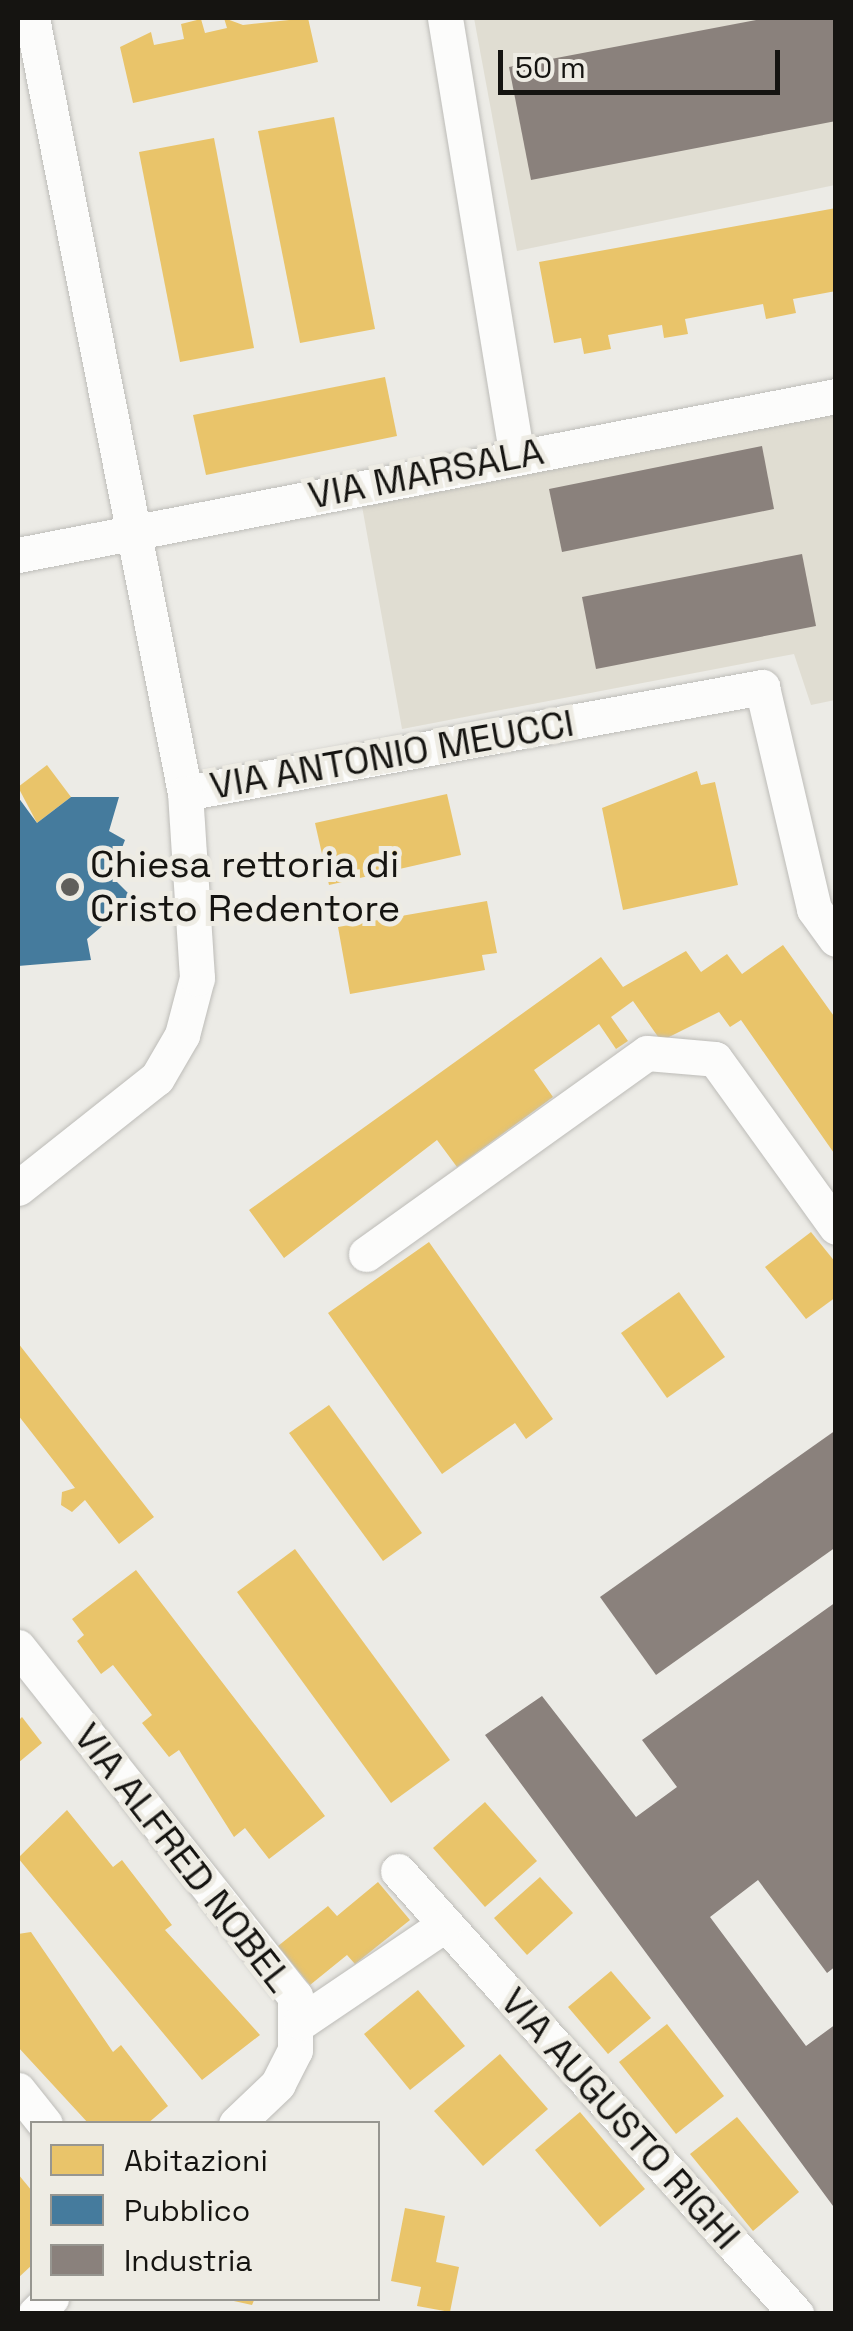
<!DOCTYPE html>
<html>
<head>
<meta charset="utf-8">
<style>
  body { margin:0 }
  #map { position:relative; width:853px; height:2331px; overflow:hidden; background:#ecebe6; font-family:"Space Grotesk",sans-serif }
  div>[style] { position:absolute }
  .built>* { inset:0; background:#e0ddd2 }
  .homes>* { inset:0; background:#e9c46a }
  .public>* { inset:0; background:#457b9d }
  .industry>* { inset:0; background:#8a817c }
  .roads { filter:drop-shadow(0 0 2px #bdbcb8) drop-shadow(0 0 2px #bdbcb8) }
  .minor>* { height:35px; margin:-17.5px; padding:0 17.5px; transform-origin:17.5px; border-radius:17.5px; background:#fcfcfb }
  .dots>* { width:28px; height:28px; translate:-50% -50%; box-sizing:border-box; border:5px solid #eeece4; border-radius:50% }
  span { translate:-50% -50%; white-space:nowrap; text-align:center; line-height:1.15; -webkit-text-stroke:10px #eeece4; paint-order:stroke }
  .street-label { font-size:38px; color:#151411 }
  .poi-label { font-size:38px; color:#151411 }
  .left { translate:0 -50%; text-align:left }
  .frame { position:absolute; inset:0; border:20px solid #151411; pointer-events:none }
  .legend { position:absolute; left:30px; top:2121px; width:350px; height:180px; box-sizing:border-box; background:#eeece4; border:2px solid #979690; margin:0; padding:12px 18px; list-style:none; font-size:30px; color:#151411 }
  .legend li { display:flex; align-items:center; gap:20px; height:50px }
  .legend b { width:50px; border:2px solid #979690 }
  .scale { position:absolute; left:498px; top:50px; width:282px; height:45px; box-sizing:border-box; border:5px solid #151411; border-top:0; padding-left:12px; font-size:30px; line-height:35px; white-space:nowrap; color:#151411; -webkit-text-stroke:8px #eeece4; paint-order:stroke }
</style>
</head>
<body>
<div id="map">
  <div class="built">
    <i style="clip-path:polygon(474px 18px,835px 18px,835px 185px,517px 251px)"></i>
    <i style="clip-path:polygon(835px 412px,835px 700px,811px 705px,794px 654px,402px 729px,362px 506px)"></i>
  </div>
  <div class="homes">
    <i style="clip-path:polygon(224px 18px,243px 25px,308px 18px,318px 62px,133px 103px,120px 47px,151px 32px,154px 45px,184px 39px,181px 24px,201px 19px,205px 33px,227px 28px)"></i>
    <i style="clip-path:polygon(334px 117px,375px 329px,300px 343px,258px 131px)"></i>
    <i style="clip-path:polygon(214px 138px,254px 348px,180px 362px,139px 152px)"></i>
    <i style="clip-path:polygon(836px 208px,836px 291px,793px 299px,796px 313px,766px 319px,763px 304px,685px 319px,688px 334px,664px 338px,662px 325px,608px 335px,611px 349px,584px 354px,581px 338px,554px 343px,539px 262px)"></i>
    <i style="clip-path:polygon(385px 377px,397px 436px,206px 475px,193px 415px)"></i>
    <i style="clip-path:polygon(47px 765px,71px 797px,37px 823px,18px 787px)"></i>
    <i style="clip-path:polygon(697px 771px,701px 785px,715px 782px,738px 885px,623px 910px,602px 808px)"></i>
    <i style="clip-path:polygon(447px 794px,461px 855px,329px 885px,315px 823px)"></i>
    <i style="clip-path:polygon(487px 901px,497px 953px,482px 955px,485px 970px,350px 994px,338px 927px)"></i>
    <i style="clip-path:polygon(783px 945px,836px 1019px,836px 1156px,741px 1020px,730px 1027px,719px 1012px,661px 1041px,633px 1001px,611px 1017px,628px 1041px,616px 1049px,599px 1024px,534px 1070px,553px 1097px,457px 1167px,437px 1140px,284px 1258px,249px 1210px,601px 957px,623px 987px,686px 951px,701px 972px,727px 954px,742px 974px)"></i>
    <i style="clip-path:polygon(811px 1232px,836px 1263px,836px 1297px,806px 1319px,765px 1267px)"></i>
    <i style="clip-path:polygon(429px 1242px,553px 1419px,526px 1439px,515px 1423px,442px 1474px,328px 1313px)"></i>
    <i style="clip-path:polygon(679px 1292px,725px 1357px,667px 1398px,621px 1333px)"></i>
    <i style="clip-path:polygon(18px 1343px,154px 1517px,119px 1544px,85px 1500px,72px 1512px,61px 1505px,62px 1492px,75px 1488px,18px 1415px)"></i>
    <i style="clip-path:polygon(329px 1405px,422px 1533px,383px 1561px,289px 1433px)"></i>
    <i style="clip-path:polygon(295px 1549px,450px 1760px,391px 1803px,237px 1592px)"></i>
    <i style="clip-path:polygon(136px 1570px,325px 1816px,269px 1859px,245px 1828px,234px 1837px,179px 1750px,169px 1757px,142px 1723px,152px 1715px,113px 1665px,101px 1674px,77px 1641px,84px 1635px,72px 1619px)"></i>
    <i style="clip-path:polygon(22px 1717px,42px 1743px,18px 1763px,18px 1721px)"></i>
    <i style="clip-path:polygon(485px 1802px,537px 1861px,485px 1907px,433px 1848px)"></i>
    <i style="clip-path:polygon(67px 1810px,113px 1867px,122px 1860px,172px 1925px,165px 1930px,260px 2035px,202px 2080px,18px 1858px)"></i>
    <i style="clip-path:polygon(540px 1877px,573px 1913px,527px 1955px,494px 1918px)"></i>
    <i style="clip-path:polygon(378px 1882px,410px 1920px,355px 1964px,347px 1955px,310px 1985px,278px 1946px,328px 1906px,337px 1916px)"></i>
    <i style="clip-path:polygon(31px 1932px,113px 2052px,121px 2045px,168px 2106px,147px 2124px,89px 2124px,18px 2047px,18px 1934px)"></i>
    <i style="clip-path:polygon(611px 1971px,651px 2018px,608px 2054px,568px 2007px)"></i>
    <i style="clip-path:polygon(418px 1990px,465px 2046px,410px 2090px,364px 2034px)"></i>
    <i style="clip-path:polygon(667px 2024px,724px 2096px,676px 2134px,619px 2062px)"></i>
    <i style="clip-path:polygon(500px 2054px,548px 2109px,483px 2166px,434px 2111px)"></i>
    <i style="clip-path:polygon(580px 2112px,645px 2189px,600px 2227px,535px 2150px)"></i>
    <i style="clip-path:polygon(737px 2117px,799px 2192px,753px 2231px,690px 2154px)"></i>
    <i style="clip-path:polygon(18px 2174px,32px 2191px,32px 2265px,18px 2278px)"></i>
    <i style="clip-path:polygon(405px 2208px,445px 2216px,436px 2262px,459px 2267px,450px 2312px,417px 2306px,421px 2287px,391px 2281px)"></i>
    <i style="clip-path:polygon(220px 2298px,255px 2298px,252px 2305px)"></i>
  </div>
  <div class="public">
    <i style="clip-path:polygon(18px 797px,37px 823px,71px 797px,119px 797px,109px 831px,125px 840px,111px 876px,134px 899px,87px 939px,91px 960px,18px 966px)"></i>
  </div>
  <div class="industry">
    <i style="clip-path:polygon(766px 18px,836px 18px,836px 121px,531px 180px,509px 67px)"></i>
    <i style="clip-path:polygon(762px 446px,774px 509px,562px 552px,549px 489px)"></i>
    <i style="clip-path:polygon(802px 554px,816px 626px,596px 669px,582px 597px)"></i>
    <i style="clip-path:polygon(836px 1430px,836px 1547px,656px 1675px,600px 1597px)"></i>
    <i style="clip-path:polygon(836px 1602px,836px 1966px,827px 1973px,758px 1880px,710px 1917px,806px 2046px,836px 2024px,836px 2210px,485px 1735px,542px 1696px,636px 1817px,677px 1787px,642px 1740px)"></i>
  </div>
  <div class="roads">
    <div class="minor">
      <i style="left:32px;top:18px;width:790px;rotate:78.83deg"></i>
      <i style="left:185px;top:793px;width:587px;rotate:-10.41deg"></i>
      <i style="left:762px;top:687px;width:228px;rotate:76.8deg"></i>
      <i style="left:814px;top:909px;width:37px;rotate:54deg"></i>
      <i style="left:445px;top:18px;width:444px;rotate:80.7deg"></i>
      <i style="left:18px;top:555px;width:833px;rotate:-11deg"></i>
      <i style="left:18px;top:1188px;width:177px;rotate:-38.4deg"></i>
      <i style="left:157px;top:1078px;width:50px;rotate:-59.8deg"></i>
      <i style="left:182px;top:1035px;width:59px;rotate:-75.3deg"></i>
      <i style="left:197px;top:978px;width:185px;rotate:-93.7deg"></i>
      <i style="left:366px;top:1254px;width:345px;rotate:-35.6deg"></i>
      <i style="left:647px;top:1053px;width:68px;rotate:5deg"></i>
      <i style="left:715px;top:1059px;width:207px;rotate:54.2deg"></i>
      <i style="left:18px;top:1647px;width:446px;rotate:51.6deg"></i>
      <i style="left:295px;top:1996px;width:54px;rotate:90deg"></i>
      <i style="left:295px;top:2050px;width:38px;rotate:117deg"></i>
      <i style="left:278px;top:2084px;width:58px;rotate:136.4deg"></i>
      <i style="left:398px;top:1871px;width:596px;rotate:48.06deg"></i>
      <i style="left:301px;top:2022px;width:173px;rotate:-34.1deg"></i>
      <i style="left:18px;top:2090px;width:43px;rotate:51.5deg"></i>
      <i style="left:35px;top:2314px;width:23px;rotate:-45deg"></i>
    </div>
  </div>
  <div class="dots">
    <i style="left:70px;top:887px;background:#605f5c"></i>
  </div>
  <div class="street-label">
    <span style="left:426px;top:474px;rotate:-11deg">VIA MARSALA</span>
    <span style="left:392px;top:755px;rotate:-10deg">VIA ANTONIO MEUCCI</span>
    <span style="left:183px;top:1858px;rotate:52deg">VIA ALFRED NOBEL</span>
    <span style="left:620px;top:2119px;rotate:48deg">VIA AUGUSTO RIGHI</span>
  </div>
  <div class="poi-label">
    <span class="left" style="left:90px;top:887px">Chiesa rettoria di<br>Cristo Redentore</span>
  </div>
  <div class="frame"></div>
  <ul class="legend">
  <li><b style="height:28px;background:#e9c46a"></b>Abitazioni</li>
  <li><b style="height:28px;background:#457b9d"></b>Pubblico</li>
  <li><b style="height:28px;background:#8a817c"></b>Industria</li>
  </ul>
  <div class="scale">50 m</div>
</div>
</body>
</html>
